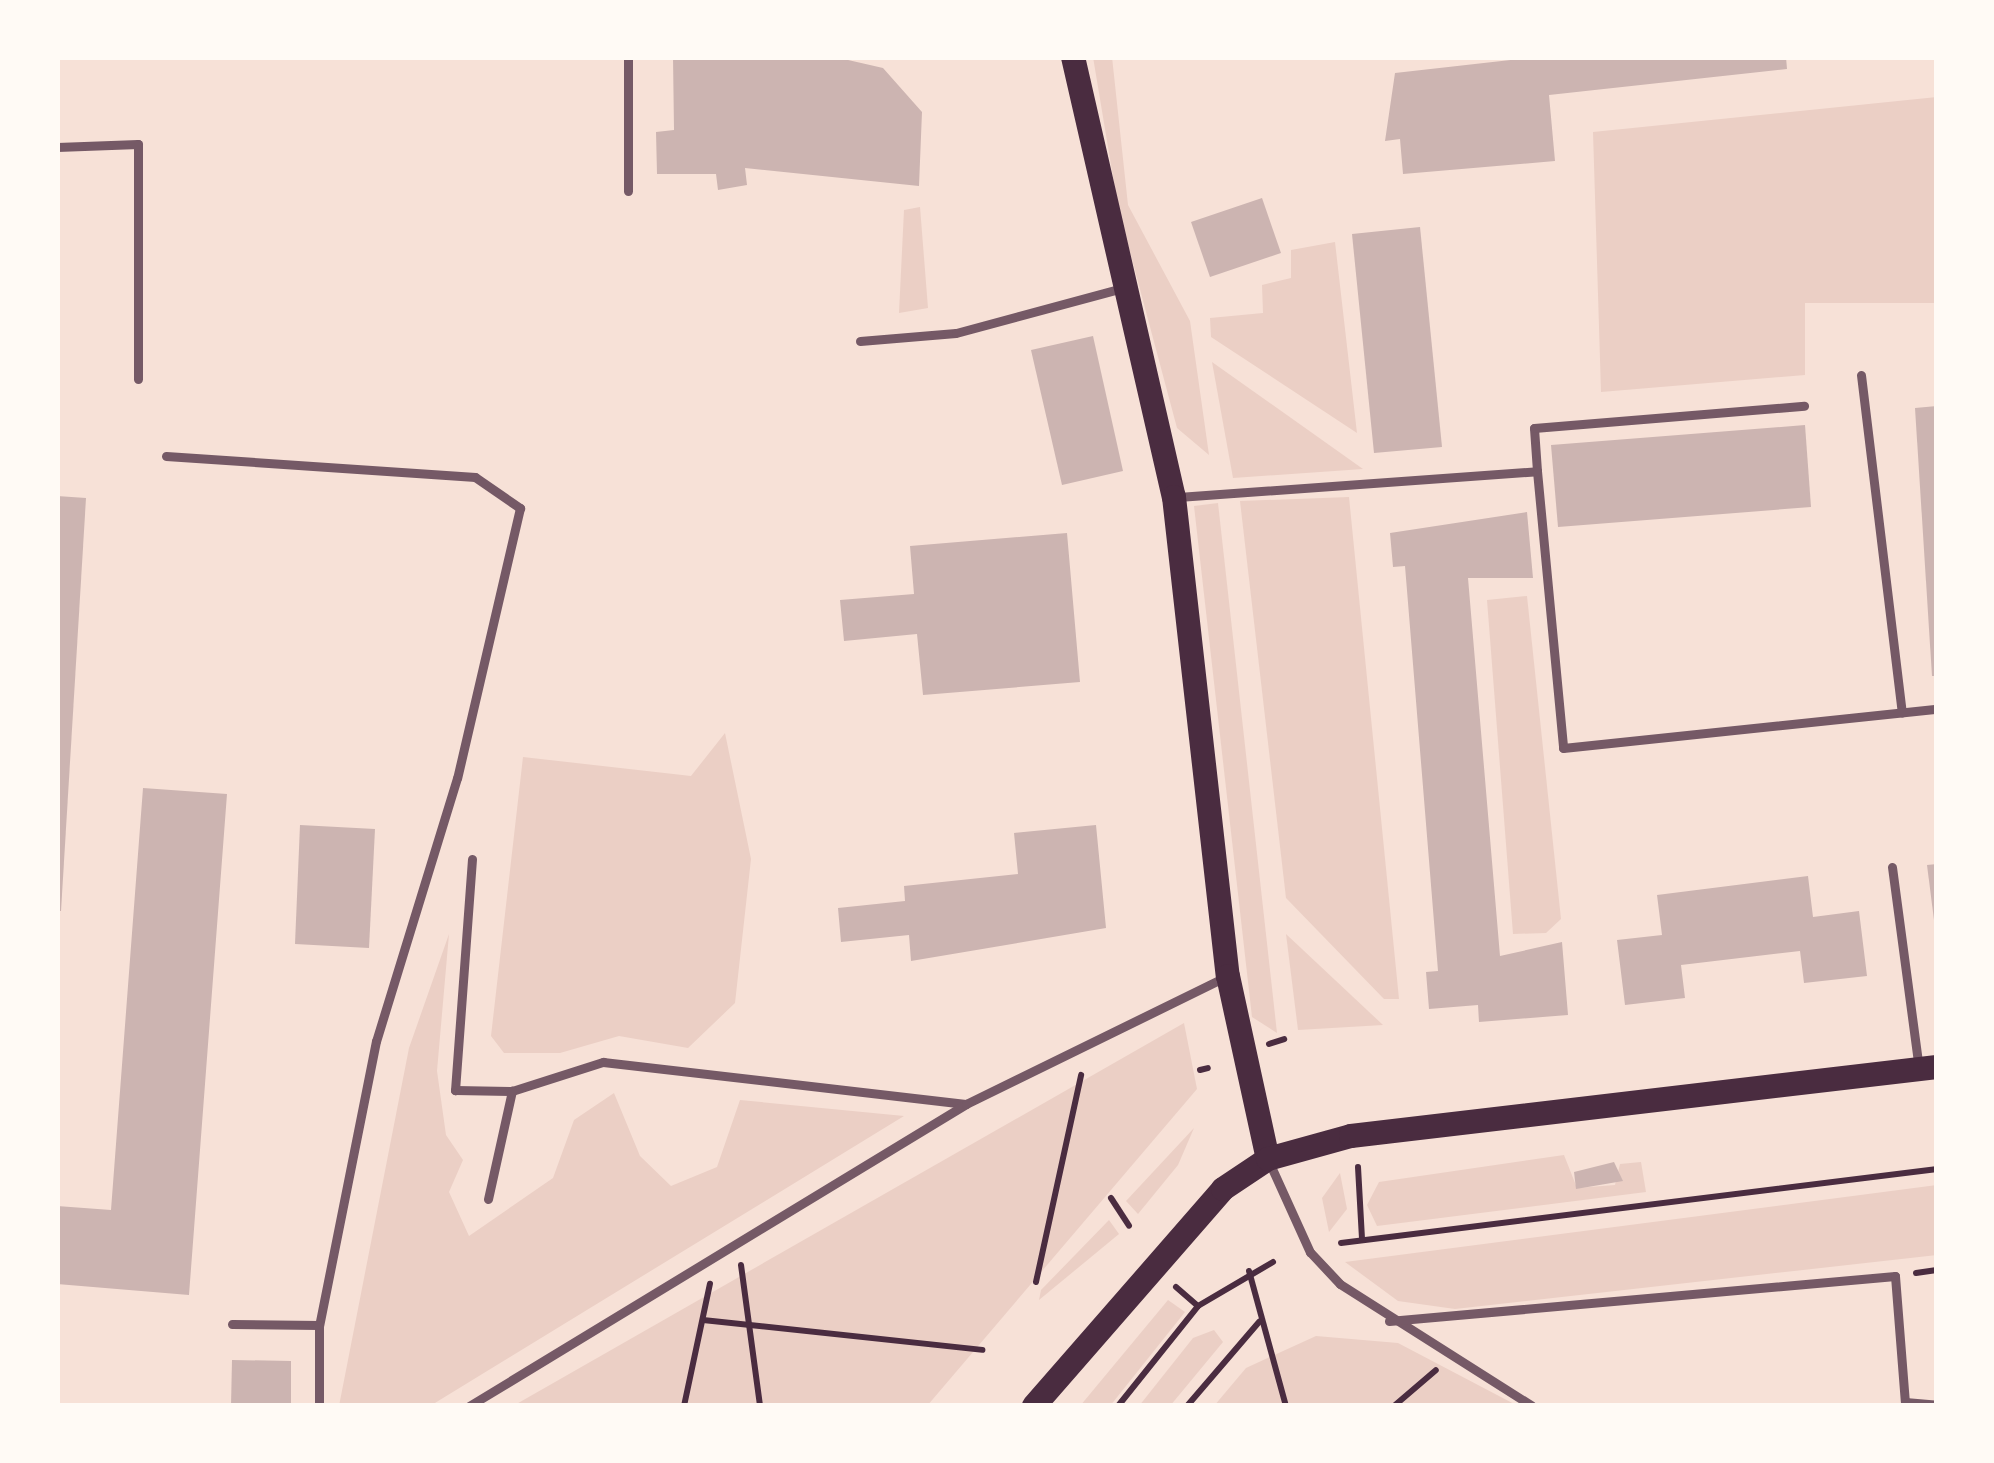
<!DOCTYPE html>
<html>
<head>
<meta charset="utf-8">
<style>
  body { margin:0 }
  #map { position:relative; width:1994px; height:1463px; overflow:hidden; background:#f7e1d7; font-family:Bitter,serif }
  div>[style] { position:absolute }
  .green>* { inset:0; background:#ebcfc5 }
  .building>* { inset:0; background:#ccb4b1 }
  .path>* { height:6px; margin:-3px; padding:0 3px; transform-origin:3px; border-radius:3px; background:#4a2c40 }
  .service>* { height:9px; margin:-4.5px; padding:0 4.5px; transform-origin:4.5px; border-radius:4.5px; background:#755966 }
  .secondary>* { height:24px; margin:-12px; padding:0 12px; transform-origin:12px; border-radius:12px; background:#4a2c40 }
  span { translate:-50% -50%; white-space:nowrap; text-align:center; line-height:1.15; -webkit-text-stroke:12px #fffaf5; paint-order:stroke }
  .frame { position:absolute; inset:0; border:60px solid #fffaf5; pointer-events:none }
</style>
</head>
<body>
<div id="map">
  <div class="green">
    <i style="clip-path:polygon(1093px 57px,1112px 57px,1128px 205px,1190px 321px,1209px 455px,1177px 428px,1118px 207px)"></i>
    <i style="clip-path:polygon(1937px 97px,1937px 303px,1805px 303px,1805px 375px,1601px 392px,1593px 132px)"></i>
    <i style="clip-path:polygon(920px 207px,928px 308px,899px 313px,904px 210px)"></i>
    <i style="clip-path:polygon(1335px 242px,1357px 433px,1211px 337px,1210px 318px,1263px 313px,1262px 285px,1291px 278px,1291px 250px)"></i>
    <i style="clip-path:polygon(1212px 362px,1363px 469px,1233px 478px)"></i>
    <i style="clip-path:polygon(1349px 497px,1399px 999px,1384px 999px,1286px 898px,1240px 501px)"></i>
    <i style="clip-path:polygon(1218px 503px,1277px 1033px,1252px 1017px,1194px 506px)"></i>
    <i style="clip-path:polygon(1527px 596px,1561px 919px,1546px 933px,1513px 934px,1487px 600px)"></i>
    <i style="clip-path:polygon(725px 733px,751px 859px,735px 1003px,688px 1048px,619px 1036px,560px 1053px,504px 1053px,491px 1036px,523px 757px,691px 776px)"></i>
    <i style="clip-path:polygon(449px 934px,437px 1071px,446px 1135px,463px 1160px,449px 1192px,469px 1236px,553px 1178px,574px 1120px,614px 1093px,640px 1156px,671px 1186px,717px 1167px,740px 1100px,904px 1116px,430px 1406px,339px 1406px,409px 1048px)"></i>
    <i style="clip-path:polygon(1286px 934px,1383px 1025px,1298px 1030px)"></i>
    <i style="clip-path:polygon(1184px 1023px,1197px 1089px,927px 1406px,513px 1406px)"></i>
    <i style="clip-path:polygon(1194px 1128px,1178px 1165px,1138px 1214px,1126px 1201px)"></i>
    <i style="clip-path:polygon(1564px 1155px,1577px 1188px,1615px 1185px,1620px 1164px,1641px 1162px,1646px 1192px,1377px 1226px,1367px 1205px,1379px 1182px)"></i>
    <i style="clip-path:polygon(1340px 1173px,1347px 1209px,1329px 1232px,1322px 1198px)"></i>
    <i style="clip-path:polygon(1937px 1185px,1937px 1255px,1455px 1309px,1398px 1301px,1345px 1262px)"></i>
    <i style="clip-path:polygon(1109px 1220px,1119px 1234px,1039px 1300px,1041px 1290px)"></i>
    <i style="clip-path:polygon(1168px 1300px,1185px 1312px,1110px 1406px,1080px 1406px)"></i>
    <i style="clip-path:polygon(1214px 1330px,1223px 1342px,1170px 1406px,1139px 1406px,1193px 1338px)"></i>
    <i style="clip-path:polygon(1316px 1336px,1398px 1343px,1518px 1406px,1214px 1406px,1246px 1368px)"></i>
  </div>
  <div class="building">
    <i style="clip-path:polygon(673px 57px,835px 57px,883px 68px,922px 112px,919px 186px,745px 168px,747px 185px,718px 190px,716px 174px,657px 174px,656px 132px,674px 130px)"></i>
    <i style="clip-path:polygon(1538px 57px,1786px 57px,1787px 69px,1549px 95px,1555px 161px,1403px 174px,1400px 139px,1385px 141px,1395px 73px)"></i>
    <i style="clip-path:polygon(1262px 198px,1281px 253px,1210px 277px,1191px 222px)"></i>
    <i style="clip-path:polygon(1420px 227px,1442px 447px,1374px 453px,1352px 234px)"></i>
    <i style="clip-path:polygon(1093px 336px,1123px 471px,1062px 485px,1031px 350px)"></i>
    <i style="clip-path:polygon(1937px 406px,1937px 676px,1932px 676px,1915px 408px)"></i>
    <i style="clip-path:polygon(1805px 425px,1811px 507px,1558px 527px,1551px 445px)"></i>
    <i style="clip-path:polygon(57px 496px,86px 498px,61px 911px,57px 911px)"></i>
    <i style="clip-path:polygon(1527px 512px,1533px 578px,1468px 578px,1500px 956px,1562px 942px,1568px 1015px,1479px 1022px,1478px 1005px,1429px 1009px,1426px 972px,1438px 971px,1405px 566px,1393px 567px,1390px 533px)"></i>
    <i style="clip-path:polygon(1067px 533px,1080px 682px,923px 695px,917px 634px,844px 641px,840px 600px,914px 594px,910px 546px)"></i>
    <i style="clip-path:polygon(143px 788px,227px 794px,189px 1295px,57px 1284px,57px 1206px,111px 1210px)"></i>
    <i style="clip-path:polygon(300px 825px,375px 829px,369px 948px,295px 944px)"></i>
    <i style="clip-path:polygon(1096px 825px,1106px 928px,911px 961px,909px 935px,841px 942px,838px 908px,905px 901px,904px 886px,1018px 874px,1014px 833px)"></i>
    <i style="clip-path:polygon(1937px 864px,1937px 919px,1934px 920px,1927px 865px)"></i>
    <i style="clip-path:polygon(1808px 876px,1813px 917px,1859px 911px,1867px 976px,1804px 983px,1800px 951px,1681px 965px,1685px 998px,1625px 1005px,1617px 940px,1662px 935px,1657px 895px)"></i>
    <i style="clip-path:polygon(1614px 1162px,1623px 1181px,1576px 1189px,1574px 1172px)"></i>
    <i style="clip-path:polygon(232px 1360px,291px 1361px,291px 1406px,231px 1406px)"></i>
  </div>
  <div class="path">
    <i style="left:1269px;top:1044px;width:16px;rotate:-18deg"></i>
    <i style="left:1200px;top:1070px;width:8px;rotate:-14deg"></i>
    <i style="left:1358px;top:1167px;width:71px;rotate:86.8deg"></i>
    <i style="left:1111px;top:1198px;width:33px;rotate:57deg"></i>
    <i style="left:1341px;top:1243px;width:601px;rotate:-7.08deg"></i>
    <i style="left:741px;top:1265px;width:142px;rotate:82.3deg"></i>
    <i style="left:1249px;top:1271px;width:140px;rotate:74.7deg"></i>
    <i style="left:1916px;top:1273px;width:21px;rotate:-8deg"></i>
    <i style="left:1036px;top:1282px;width:212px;rotate:-77.7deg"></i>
    <i style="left:1176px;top:1287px;width:29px;rotate:41deg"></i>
    <i style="left:703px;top:1320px;width:281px;rotate:6.1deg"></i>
    <i style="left:684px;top:1406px;width:125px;rotate:-78deg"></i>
    <i style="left:760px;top:1406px;width:97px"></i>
    <i style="left:1118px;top:1406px;width:128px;rotate:-51.3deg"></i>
    <i style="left:1198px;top:1306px;width:87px;rotate:-30.4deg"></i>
    <i style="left:1187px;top:1406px;width:111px;rotate:-49.4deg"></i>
    <i style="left:1394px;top:1406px;width:55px;rotate:-40.6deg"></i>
  </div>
  <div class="service">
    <i style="left:57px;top:147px;width:81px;rotate:-2.1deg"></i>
    <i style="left:138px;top:144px;width:235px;rotate:90deg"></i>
    <i style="left:628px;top:191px;width:134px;rotate:-90deg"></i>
    <i style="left:860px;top:341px;width:96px;rotate:-4.8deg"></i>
    <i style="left:956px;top:333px;width:173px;rotate:-15.1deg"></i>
    <i style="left:1861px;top:375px;width:340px;rotate:83.1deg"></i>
    <i style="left:166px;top:456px;width:310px;rotate:3.9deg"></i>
    <i style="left:475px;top:477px;width:55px;rotate:34.6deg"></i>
    <i style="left:520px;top:508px;width:277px;rotate:103.1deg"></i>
    <i style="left:457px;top:778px;width:275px;rotate:107.1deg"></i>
    <i style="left:376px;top:1041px;width:290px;rotate:101.3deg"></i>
    <i style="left:319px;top:1325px;width:81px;rotate:90deg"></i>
    <i style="left:1537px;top:471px;width:43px;rotate:-94deg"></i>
    <i style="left:1534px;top:428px;width:271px;rotate:-4.7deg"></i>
    <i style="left:1178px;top:497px;width:360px;rotate:-4.1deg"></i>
    <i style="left:1537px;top:471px;width:278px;rotate:84.6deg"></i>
    <i style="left:1563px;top:748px;width:376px;rotate:-6deg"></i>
    <i style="left:472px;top:859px;width:232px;rotate:94.2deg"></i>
    <i style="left:455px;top:1090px;width:57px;rotate:1deg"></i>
    <i style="left:512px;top:1091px;width:96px;rotate:-17.7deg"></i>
    <i style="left:603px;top:1062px;width:365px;rotate:6.6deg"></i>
    <i style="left:1892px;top:867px;width:204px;rotate:82.4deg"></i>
    <i style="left:1270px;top:1164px;width:97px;rotate:65.6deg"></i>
    <i style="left:1310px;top:1252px;width:44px;rotate:46.8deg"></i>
    <i style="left:1340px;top:1284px;width:227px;rotate:32.4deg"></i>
    <i style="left:488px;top:1199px;width:111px;rotate:-77.5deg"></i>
    <i style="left:1389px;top:1321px;width:508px;rotate:-5.08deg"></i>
    <i style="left:1895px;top:1276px;width:126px;rotate:85.5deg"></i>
    <i style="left:1905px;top:1402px;width:32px;rotate:5deg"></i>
    <i style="left:232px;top:1324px;width:87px;rotate:0.7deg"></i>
    <i style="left:469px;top:1406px;width:582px;rotate:-31.28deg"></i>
    <i style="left:966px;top:1104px;width:288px;rotate:-26.1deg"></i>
  </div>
  <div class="secondary">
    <i style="left:1073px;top:57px;width:451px;rotate:77.1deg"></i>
    <i style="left:1174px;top:497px;width:482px;rotate:83.6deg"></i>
    <i style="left:1228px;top:976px;width:187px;rotate:77.7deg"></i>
    <i style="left:1034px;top:1406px;width:288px;rotate:-48.9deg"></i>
    <i style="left:1223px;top:1189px;width:54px;rotate:-33.7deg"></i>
    <i style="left:1268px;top:1159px;width:86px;rotate:-15.5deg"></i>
    <i style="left:1351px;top:1136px;width:590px;rotate:-6.72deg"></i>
  </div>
  <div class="frame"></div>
</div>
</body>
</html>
